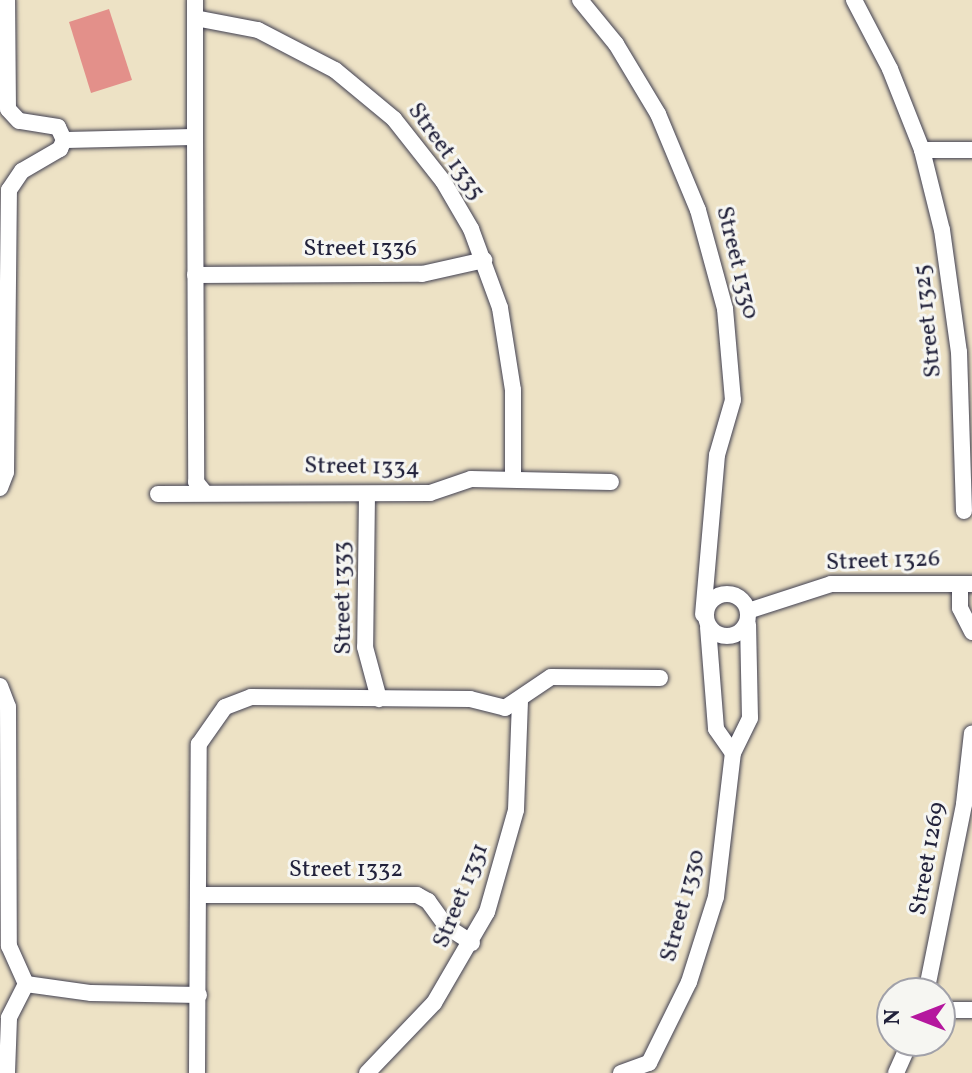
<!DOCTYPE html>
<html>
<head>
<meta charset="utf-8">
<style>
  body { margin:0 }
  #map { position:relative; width:972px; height:1073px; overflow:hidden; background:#ede2c5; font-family:Vollkorn,serif }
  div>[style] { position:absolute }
  .building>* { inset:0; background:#e3908a }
  .roads { filter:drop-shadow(0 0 2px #403f50) drop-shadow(0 0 2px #403f50) }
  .minor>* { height:16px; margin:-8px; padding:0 8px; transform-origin:8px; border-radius:8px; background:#fff }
  .minor>.ring { margin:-8px; padding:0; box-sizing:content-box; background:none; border:16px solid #fff; border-radius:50% }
  span { translate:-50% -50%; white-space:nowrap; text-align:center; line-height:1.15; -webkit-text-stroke:6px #f6f6f2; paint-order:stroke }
  .street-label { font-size:24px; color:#22223b }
  .north { position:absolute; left:876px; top:977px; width:80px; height:80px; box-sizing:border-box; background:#f6f6f2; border:2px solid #a1a1a9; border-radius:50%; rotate:270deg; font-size:22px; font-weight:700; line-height:32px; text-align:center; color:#22223b }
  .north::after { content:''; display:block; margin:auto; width:28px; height:36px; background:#b5179e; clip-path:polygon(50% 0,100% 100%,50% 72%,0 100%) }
</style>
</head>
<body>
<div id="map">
  <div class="building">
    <i style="clip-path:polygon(109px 9px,132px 80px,91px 93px,69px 22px)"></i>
  </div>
  <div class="roads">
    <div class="minor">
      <i style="left:580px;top:0;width:57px;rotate:50.7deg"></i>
      <i style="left:616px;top:44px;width:82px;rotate:59deg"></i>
      <i style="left:658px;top:114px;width:104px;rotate:67.4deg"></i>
      <i style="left:698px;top:210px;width:103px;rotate:74.7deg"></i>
      <i style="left:725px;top:309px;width:91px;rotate:85deg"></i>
      <i style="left:733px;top:400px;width:57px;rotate:106.2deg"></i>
      <i style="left:717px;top:455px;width:160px;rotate:95deg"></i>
      <i style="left:854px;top:0;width:78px;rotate:62.4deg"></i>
      <i style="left:890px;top:69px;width:87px;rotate:68.4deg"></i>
      <i style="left:922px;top:150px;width:82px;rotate:76deg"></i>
      <i style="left:942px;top:230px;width:123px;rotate:82.1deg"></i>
      <i style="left:959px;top:352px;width:159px;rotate:88.2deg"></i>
      <i style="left:195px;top:18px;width:64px;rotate:10.8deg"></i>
      <i style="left:258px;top:30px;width:87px;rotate:27.5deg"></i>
      <i style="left:335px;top:70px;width:77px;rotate:39.7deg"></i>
      <i style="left:394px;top:119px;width:79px;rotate:51.7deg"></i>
      <i style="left:443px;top:181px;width:56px;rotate:59.7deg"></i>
      <i style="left:471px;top:229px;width:84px;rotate:69.8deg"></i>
      <i style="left:500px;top:308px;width:83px;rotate:81deg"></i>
      <i style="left:513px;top:390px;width:89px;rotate:90deg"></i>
      <i style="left:195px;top:137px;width:345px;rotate:89.8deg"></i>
      <i style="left:196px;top:482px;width:14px;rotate:51deg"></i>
      <i style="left:64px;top:140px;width:131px;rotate:-1.3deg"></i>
      <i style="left:195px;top:137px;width:137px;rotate:-90deg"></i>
      <i style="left:922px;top:150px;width:50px"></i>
      <i style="left:195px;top:275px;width:227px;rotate:-0.3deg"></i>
      <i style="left:422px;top:274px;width:64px;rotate:-12.7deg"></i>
      <i style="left:0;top:488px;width:17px;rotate:-69deg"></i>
      <i style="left:6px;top:472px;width:282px;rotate:-89.4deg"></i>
      <i style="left:9px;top:190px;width:23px;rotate:-56deg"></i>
      <i style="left:22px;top:171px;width:44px;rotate:-30.1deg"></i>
      <i style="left:60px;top:149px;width:10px;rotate:-66deg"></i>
      <i style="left:64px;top:140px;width:14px;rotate:-115deg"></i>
      <i style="left:58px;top:127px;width:39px;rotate:-171deg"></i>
      <i style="left:19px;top:121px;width:16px;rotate:-133deg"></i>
      <i style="left:8px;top:109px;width:109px;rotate:-90.5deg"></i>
      <i style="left:158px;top:494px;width:272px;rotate:-0.2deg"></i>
      <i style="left:430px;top:493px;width:43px;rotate:-18.9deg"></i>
      <i style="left:471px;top:479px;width:140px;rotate:1.2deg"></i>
      <i style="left:367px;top:494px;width:153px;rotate:90.7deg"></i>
      <i style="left:365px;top:647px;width:54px;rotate:74.9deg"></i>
      <i style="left:960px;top:584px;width:24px;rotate:90deg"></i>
      <i style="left:960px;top:608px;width:27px;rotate:63deg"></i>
      <i class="ring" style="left:706px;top:594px;width:26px;height:26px"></i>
      <i style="left:751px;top:610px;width:84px;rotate:-18deg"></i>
      <i style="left:831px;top:584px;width:141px"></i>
      <i style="left:708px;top:627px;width:102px;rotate:85.5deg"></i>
      <i style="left:716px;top:729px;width:29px;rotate:55deg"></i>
      <i style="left:0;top:686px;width:22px;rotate:69deg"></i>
      <i style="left:8px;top:707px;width:239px;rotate:89.8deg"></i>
      <i style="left:9px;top:946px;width:42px;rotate:65.9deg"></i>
      <i style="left:26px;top:984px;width:38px;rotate:117deg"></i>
      <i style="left:9px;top:1018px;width:55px;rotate:92.1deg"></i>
      <i style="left:199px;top:895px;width:218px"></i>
      <i style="left:417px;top:895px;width:13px;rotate:29deg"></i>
      <i style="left:428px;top:901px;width:31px;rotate:54deg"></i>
      <i style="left:446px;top:926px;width:31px;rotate:33deg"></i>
      <i style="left:26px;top:984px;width:66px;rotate:7.9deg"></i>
      <i style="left:91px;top:993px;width:108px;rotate:1.1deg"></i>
      <i style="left:926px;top:993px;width:193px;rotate:-78.6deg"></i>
      <i style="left:964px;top:804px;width:71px;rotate:-83.6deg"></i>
      <i style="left:940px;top:1010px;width:32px"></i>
      <i style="left:649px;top:1063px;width:90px;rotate:-63.7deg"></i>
      <i style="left:689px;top:982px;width:89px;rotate:-72.4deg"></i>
      <i style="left:716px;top:897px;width:145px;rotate:-83.3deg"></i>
      <i style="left:733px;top:753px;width:39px;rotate:-64deg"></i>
      <i style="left:750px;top:718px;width:93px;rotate:-91.2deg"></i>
      <i style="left:197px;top:1073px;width:329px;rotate:-89.7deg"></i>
      <i style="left:199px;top:744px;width:45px;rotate:-54.9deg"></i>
      <i style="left:225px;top:707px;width:28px;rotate:-21deg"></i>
      <i style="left:251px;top:697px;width:219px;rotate:0.5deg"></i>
      <i style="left:470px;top:699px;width:36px;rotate:14deg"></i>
      <i style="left:505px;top:708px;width:55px;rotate:-34deg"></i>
      <i style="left:551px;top:677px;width:109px;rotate:0.5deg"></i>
      <i style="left:367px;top:1073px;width:97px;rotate:-46.3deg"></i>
      <i style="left:434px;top:1003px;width:105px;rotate:-59.8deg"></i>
      <i style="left:487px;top:912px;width:106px;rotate:-74.1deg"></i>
      <i style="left:516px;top:810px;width:108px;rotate:-87.9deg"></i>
      <i style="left:621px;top:1073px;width:30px;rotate:-20deg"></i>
      <i style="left:896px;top:1073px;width:35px;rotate:-66deg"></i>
    </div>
  </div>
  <div class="street-label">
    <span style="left:445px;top:152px;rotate:54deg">Street 1335</span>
    <span style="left:360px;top:250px">Street 1336</span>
    <span style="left:736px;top:263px;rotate:76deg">Street 1330</span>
    <span style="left:929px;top:321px;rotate:-96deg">Street 1325</span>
    <span style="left:362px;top:468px;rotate:1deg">Street 1334</span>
    <span style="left:883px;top:562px;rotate:-2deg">Street 1326</span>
    <span style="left:344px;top:598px;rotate:-91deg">Street 1333</span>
    <span style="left:929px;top:859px;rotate:-80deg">Street 1269</span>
    <span style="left:346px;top:871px">Street 1332</span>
    <span style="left:462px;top:896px;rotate:-68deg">Street 1331</span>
    <span style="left:684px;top:906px;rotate:-75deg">Street 1330</span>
  </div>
  <div class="north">N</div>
</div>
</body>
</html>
